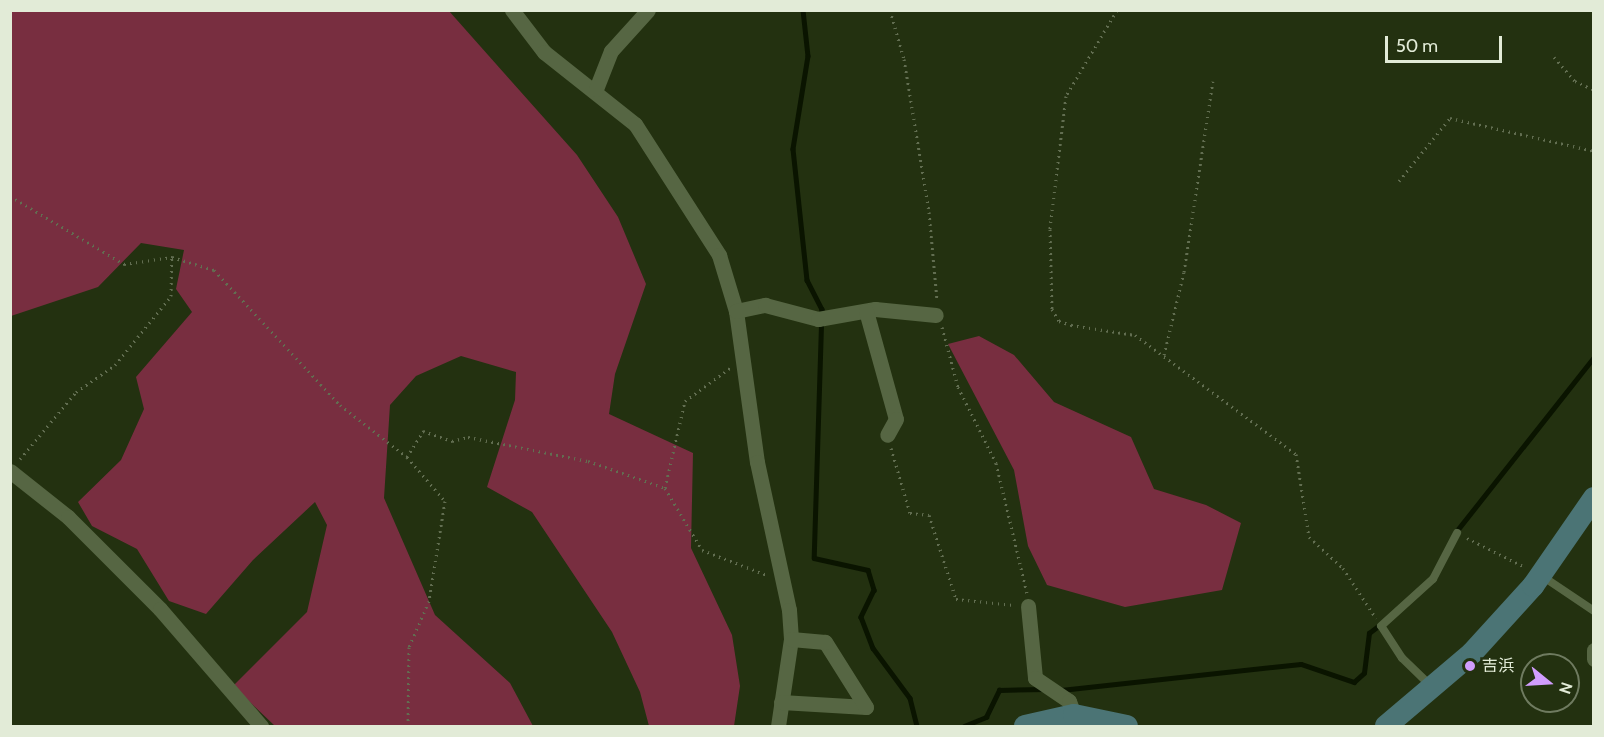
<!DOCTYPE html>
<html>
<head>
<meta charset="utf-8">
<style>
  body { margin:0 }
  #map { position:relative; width:1604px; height:737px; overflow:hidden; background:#233110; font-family:Cabin,"Noto Sans JP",sans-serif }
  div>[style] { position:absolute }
  .green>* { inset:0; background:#782e40 }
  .stream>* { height:4.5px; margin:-2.25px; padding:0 2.25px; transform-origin:2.25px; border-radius:2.25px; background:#0a1400 }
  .path>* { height:3px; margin-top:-1.5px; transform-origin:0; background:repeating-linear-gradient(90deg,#626e51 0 1.5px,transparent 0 6px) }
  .lane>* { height:8px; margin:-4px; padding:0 4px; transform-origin:4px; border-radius:4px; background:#566643 }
  .street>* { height:15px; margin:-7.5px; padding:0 7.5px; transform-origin:7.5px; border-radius:7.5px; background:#566643 }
  .secondary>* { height:22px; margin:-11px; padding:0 11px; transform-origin:11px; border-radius:11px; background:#4b7475 }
  .dots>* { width:16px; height:16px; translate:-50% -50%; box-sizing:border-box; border:3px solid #233110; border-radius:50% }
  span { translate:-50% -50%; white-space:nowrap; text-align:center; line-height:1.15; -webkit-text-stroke:5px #233110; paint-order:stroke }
  .poi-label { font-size:16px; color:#e2ebd7 }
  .left { translate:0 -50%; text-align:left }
  .frame { position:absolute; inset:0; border:12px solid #e2ebd7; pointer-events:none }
  .north { position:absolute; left:1520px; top:653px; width:60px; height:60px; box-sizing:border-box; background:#233110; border:2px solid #6f7b60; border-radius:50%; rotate:108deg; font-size:16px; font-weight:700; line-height:24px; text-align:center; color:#e2ebd7 }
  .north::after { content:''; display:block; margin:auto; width:21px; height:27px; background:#d19dfe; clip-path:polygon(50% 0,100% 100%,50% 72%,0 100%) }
  .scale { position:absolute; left:1385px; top:36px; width:117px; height:27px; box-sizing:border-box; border:3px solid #e2ebd7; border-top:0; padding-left:8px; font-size:18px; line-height:21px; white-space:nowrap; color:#e2ebd7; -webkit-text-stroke:4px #233110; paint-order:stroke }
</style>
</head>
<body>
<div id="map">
  <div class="green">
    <i style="clip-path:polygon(10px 11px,449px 11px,577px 155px,618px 217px,646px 284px,615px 374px,609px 414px,693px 453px,691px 548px,732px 635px,740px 686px,734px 726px,649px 726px,640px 692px,612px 632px,532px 512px,487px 487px,515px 400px,516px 372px,461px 356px,416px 376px,390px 405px,384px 498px,435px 615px,510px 683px,533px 726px,275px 726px,233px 686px,307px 612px,327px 525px,315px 502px,253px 560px,206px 614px,169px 601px,137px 549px,92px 526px,78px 502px,121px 460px,144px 409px,136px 377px,192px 312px,176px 289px,184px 250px,141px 243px,98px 287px,11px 316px)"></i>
    <i style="clip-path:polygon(979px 336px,1014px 355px,1054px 402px,1131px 437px,1154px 489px,1206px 505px,1241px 523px,1222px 590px,1125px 607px,1047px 585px,1028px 546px,1014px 470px,948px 344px)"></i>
  </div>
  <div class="stream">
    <i style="left:803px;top:10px;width:46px;rotate:83.8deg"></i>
    <i style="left:808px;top:56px;width:94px;rotate:99.2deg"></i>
    <i style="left:793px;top:149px;width:132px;rotate:83.9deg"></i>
    <i style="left:807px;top:280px;width:33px;rotate:63deg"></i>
    <i style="left:822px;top:309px;width:249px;rotate:91.8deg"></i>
    <i style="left:814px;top:558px;width:55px;rotate:12.5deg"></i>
    <i style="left:868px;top:570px;width:21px;rotate:73deg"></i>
    <i style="left:874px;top:590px;width:30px;rotate:116deg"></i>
    <i style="left:861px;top:617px;width:33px;rotate:69deg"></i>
    <i style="left:873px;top:648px;width:62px;rotate:53.5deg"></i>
    <i style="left:910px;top:698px;width:29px;rotate:76deg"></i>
    <i style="left:1455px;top:533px;width:224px;rotate:-51.7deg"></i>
    <i style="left:1061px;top:690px;width:241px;rotate:-6.2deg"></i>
    <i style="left:1301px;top:664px;width:56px;rotate:18.8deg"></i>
    <i style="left:1354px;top:682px;width:13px;rotate:-42deg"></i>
    <i style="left:1364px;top:673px;width:40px;rotate:-82.9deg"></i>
    <i style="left:1369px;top:633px;width:15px;rotate:-37deg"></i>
    <i style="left:964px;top:726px;width:24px;rotate:-22deg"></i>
    <i style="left:986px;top:717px;width:30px;rotate:-64deg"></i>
    <i style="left:999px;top:690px;width:45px;rotate:-1.3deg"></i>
  </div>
  <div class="path">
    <i style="left:890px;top:10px;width:51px;rotate:74.1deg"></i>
    <i style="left:904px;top:59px;width:155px;rotate:80.7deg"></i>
    <i style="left:929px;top:212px;width:88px;rotate:84.8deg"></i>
    <i style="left:1117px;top:10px;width:100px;rotate:120.7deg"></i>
    <i style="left:1066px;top:96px;width:134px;rotate:96.9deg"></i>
    <i style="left:1050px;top:229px;width:80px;rotate:88.6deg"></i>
    <i style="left:1052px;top:309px;width:14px;rotate:60deg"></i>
    <i style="left:1059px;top:321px;width:13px;rotate:18deg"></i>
    <i style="left:1071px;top:325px;width:65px;rotate:8.9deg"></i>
    <i style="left:1135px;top:335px;width:200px;rotate:36.5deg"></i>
    <i style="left:1296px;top:454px;width:84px;rotate:81.1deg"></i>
    <i style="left:1309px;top:537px;width:46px;rotate:42.4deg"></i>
    <i style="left:1343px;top:568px;width:60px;rotate:56.6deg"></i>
    <i style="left:1554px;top:57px;width:32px;rotate:49deg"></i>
    <i style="left:1575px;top:81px;width:21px;rotate:25deg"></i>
    <i style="left:1399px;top:181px;width:81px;rotate:-51deg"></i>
    <i style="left:1450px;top:118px;width:148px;rotate:12.9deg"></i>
    <i style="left:10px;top:196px;width:133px;rotate:30.8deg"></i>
    <i style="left:124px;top:264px;width:49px;rotate:-8.3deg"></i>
    <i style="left:172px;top:257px;width:44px;rotate:17.2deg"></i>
    <i style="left:214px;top:270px;width:185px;rotate:47deg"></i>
    <i style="left:340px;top:405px;width:85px;rotate:37.8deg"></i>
    <i style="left:407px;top:457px;width:31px;rotate:-58deg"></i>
    <i style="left:423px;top:431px;width:31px;rotate:19deg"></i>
    <i style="left:452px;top:441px;width:16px;rotate:-14deg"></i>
    <i style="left:468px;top:437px;width:122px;rotate:11.3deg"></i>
    <i style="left:588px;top:461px;width:82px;rotate:19.3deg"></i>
    <i style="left:665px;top:488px;width:89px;rotate:-77.1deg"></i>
    <i style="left:685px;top:401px;width:56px;rotate:-36.3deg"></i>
    <i style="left:942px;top:327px;width:62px;rotate:75.1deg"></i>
    <i style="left:958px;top:387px;width:85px;rotate:63.4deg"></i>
    <i style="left:996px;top:463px;width:134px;rotate:76.6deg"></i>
    <i style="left:1164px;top:355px;width:85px;rotate:-76.5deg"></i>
    <i style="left:1184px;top:272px;width:193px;rotate:-81.4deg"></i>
    <i style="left:891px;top:448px;width:68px;rotate:73.7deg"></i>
    <i style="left:910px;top:513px;width:19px;rotate:6deg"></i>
    <i style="left:929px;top:515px;width:88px;rotate:72.2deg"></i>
    <i style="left:956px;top:599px;width:58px;rotate:5.9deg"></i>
    <i style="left:407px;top:457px;width:58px;rotate:49.2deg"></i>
    <i style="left:445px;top:501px;width:101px;rotate:99.1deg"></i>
    <i style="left:429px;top:601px;width:50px;rotate:113.5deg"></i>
    <i style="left:409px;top:647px;width:79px;rotate:90.7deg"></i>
    <i style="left:20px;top:459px;width:87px;rotate:-50.1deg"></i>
    <i style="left:76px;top:392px;width:47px;rotate:-34.7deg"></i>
    <i style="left:115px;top:365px;width:89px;rotate:-50.9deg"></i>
    <i style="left:171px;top:296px;width:39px;rotate:-89deg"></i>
    <i style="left:665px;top:488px;width:72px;rotate:59.2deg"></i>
    <i style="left:702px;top:550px;width:70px;rotate:21deg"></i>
    <i style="left:1467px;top:538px;width:65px;rotate:26.6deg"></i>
  </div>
  <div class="lane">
    <i style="left:1542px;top:576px;width:63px;rotate:33.9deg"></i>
    <i style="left:1431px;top:686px;width:40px;rotate:-136deg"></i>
    <i style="left:1402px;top:658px;width:38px;rotate:-123deg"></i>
    <i style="left:1381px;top:626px;width:70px;rotate:-42.1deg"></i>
    <i style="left:1433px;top:579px;width:52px;rotate:-62.4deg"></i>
  </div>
  <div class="street">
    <i style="left:512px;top:10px;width:53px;rotate:52.7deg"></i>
    <i style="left:544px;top:52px;width:116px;rotate:38.4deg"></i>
    <i style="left:635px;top:124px;width:156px;rotate:57.3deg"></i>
    <i style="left:719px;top:255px;width:59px;rotate:73.1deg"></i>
    <i style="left:736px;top:311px;width:152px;rotate:82.1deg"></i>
    <i style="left:757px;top:462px;width:151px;rotate:77.8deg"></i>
    <i style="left:789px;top:610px;width:29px;rotate:86deg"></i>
    <i style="left:791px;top:639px;width:88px;rotate:98.5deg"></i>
    <i style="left:596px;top:89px;width:41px;rotate:-68.5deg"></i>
    <i style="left:611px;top:51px;width:55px;rotate:-47.9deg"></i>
    <i style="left:736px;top:311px;width:30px;rotate:-12deg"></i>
    <i style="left:765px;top:305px;width:55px;rotate:14.8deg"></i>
    <i style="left:818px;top:319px;width:58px;rotate:-10deg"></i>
    <i style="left:875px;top:309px;width:61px;rotate:5.6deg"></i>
    <i style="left:866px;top:311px;width:112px;rotate:74.5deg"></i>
    <i style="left:896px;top:419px;width:18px;rotate:119deg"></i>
    <i style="left:10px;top:471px;width:74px;rotate:38.4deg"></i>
    <i style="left:68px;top:517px;width:130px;rotate:45deg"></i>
    <i style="left:160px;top:609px;width:155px;rotate:49.2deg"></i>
    <i style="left:1028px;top:606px;width:72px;rotate:84.4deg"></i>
    <i style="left:1035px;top:678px;width:41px;rotate:34.1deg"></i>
    <i style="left:1069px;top:701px;width:15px;rotate:70deg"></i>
    <i style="left:1594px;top:650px;width:9px;rotate:90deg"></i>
    <i style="left:781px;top:702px;width:85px;rotate:3.4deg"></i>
    <i style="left:866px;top:707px;width:77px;rotate:-122.2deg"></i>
    <i style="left:825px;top:642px;width:34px;rotate:-175deg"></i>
  </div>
  <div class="secondary">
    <i style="left:1025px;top:726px;width:50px;rotate:-12.7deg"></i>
    <i style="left:1074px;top:715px;width:54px;rotate:11.7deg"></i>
    <i style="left:1386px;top:726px;width:113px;rotate:-40.3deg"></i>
    <i style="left:1472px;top:653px;width:91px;rotate:-47.7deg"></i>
    <i style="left:1533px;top:586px;width:107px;rotate:-55.3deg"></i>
  </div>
  <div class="dots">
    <i style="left:1470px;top:666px;background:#d19dfe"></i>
  </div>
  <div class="poi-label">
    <span class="left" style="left:1482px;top:666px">吉浜</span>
  </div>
  <div class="frame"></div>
  <div class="north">N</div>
  <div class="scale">50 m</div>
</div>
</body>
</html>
